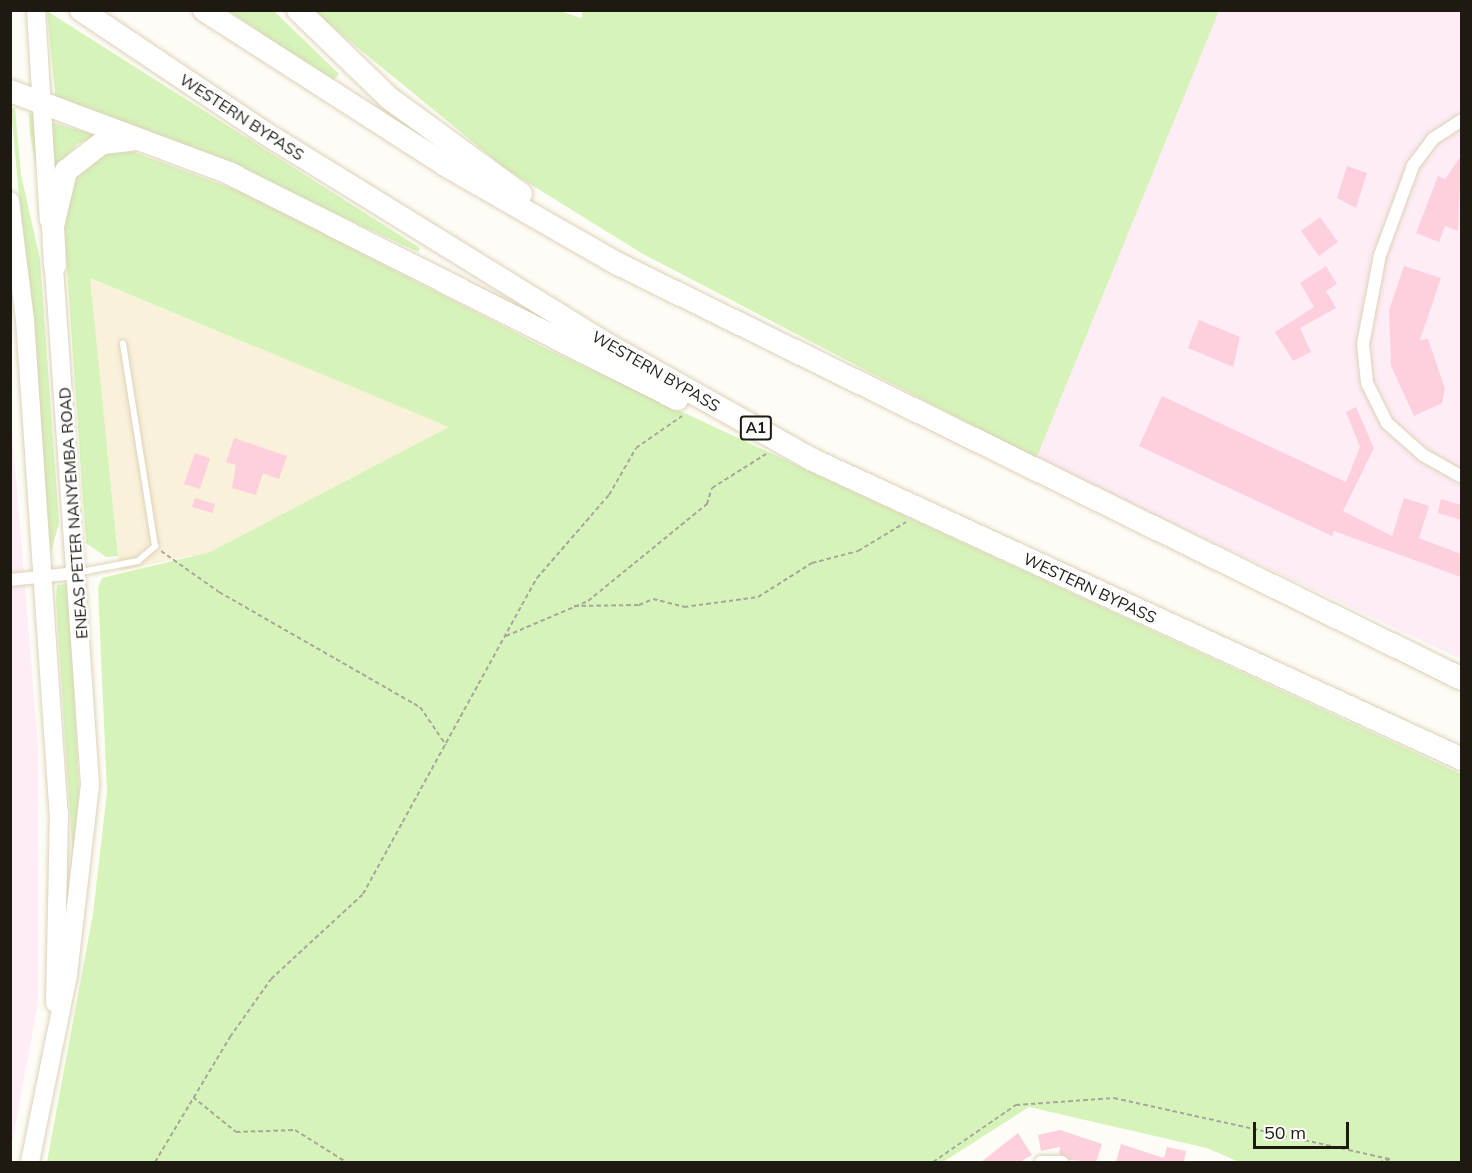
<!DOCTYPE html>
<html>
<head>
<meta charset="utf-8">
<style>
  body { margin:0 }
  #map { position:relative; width:1472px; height:1173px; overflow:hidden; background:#fdfcf6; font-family:Mulish,sans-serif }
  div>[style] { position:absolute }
  .commercial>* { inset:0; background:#faf1db }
  .industrial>* { inset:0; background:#feecf6 }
  .green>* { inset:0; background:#d6f3b9 }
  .building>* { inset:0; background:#fecfdc }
  .path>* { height:2px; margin-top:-1px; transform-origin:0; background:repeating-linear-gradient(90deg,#a8a59e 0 4.5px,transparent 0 7.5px) }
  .roads { filter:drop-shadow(0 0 2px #dcd2b8) drop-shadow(0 0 2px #dcd2b8) }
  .service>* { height:6px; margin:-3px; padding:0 3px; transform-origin:3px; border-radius:3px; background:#fff }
  .minor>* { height:12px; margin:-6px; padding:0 6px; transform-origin:6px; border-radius:6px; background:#fff }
  .secondary>* { height:18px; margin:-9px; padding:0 9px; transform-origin:9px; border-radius:9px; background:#fff }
  .motorway>* { height:22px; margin:-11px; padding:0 11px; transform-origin:11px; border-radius:11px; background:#fff }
  span { translate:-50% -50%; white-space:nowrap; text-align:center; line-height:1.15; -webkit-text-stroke:5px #fff; paint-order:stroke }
  .shield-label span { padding:2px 4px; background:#fff; border:2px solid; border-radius:4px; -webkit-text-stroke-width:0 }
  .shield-label { font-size:15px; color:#1e1a11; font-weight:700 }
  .street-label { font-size:16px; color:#1e1a11 }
  .frame { position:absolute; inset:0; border:12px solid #1e1a11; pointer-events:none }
  .scale { position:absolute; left:1253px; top:1122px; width:96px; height:27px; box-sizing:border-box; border:3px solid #1e1a11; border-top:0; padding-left:8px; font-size:18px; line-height:21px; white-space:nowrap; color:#1e1a11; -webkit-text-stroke:4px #fff; paint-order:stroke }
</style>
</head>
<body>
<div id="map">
  <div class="commercial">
    <i style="clip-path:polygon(89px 278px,450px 427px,210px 552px,120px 571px)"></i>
  </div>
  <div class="industrial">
    <i style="clip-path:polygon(1219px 11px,1461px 11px,1461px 659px,1036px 459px)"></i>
    <i style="clip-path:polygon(10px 406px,38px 746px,38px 1003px,11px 1148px)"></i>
  </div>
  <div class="green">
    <i style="clip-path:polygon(557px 10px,581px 18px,583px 10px,1219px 11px,1036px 459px,643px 254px,506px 169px,313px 11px)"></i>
    <i style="clip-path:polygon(47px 11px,420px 248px,418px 252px,243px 171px,56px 102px)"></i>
    <i style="clip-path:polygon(229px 11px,274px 11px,339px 74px,332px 82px)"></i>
    <i style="clip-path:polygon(11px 108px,15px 108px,21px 175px,40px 259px,59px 522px,51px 553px)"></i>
    <i style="clip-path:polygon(29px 113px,39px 117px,42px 199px,30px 133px)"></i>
    <i style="clip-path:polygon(51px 122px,99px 136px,77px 144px,54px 171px)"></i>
    <i style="clip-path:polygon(128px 150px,247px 194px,549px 350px,1461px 774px,1461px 1162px,1239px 1162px,1207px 1148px,1029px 1107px,943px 1162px,47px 1162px,93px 914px,107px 792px,98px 588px,102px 578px,210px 552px,449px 427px,90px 278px,118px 556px,106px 557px,86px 543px,63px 212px,79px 169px,96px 157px)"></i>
    <i style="clip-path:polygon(69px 584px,79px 793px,73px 859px,56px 599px,57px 585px)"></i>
  </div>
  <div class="building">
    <i style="clip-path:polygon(1461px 156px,1458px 231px,1445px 226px,1439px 242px,1416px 233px,1438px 176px,1445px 179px)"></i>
    <i style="clip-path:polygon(1347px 166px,1367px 173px,1356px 208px,1337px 198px)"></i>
    <i style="clip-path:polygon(1320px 217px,1338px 242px,1319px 256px,1301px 231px)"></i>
    <i style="clip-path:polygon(1326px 266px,1337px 284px,1326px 291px,1336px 308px,1300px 328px,1311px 352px,1293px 361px,1275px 332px,1314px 307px,1300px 283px)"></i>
    <i style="clip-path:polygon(1404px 266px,1441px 278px,1420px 340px,1428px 339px,1445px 389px,1442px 403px,1414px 416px,1391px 366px,1389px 310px)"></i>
    <i style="clip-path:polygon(1199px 320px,1240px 337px,1233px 367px,1188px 348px)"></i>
    <i style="clip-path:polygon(1162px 396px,1346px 482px,1360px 447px,1346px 412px,1356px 407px,1374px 448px,1343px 511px,1392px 536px,1404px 498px,1429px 506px,1419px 538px,1461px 554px,1461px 577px,1334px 531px,1332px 536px,1139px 446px)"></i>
    <i style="clip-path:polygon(234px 438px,287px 456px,279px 479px,263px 473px,256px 495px,232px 488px,236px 465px,226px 462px)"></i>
    <i style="clip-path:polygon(195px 453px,210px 458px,200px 489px,184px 484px)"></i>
    <i style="clip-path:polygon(195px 498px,215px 504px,212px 513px,192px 507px)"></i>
    <i style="clip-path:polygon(1441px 499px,1461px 505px,1461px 520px,1438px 513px)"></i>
    <i style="clip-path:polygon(1060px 1130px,1102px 1144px,1096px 1162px,1070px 1160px,1059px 1154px,1060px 1147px,1041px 1151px,1038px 1135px)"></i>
    <i style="clip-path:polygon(1018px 1133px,1032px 1155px,1020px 1162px,981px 1162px)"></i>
    <i style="clip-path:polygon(1121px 1144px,1164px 1158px,1167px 1147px,1186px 1151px,1184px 1162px,1116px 1162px)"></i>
  </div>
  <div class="path">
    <i style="left:161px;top:551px;width:71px;rotate:35.3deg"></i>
    <i style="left:219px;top:592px;width:232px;rotate:29.8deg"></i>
    <i style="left:420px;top:707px;width:46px;rotate:55.6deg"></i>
    <i style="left:574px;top:606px;width:65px;rotate:-0.9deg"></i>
    <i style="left:639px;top:605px;width:15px;rotate:-23deg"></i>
    <i style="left:653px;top:599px;width:32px;rotate:14deg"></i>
    <i style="left:684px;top:607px;width:75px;rotate:-7.7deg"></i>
    <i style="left:758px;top:597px;width:64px;rotate:-32.2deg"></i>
    <i style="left:812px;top:563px;width:48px;rotate:-14.6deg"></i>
    <i style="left:858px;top:551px;width:56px;rotate:-31.1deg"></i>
    <i style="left:506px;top:636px;width:89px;rotate:-23.1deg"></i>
    <i style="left:588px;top:601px;width:154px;rotate:-39.2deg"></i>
    <i style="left:707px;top:504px;width:17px;rotate:-73deg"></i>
    <i style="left:712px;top:488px;width:64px;rotate:-32.2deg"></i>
    <i style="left:193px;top:1097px;width:55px;rotate:39.1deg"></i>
    <i style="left:236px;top:1132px;width:59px;rotate:-1.9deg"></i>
    <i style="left:295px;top:1130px;width:60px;rotate:32.1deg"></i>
    <i style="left:155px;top:1162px;width:146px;rotate:-59deg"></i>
    <i style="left:230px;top:1037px;width:71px;rotate:-54.7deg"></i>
    <i style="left:271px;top:979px;width:125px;rotate:-42.7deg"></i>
    <i style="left:363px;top:894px;width:361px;rotate:-61.2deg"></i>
    <i style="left:537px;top:578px;width:110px;rotate:-49.1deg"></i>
    <i style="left:609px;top:495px;width:54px;rotate:-60.1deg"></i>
    <i style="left:636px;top:448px;width:56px;rotate:-34.8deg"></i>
    <i style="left:933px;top:1162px;width:101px;rotate:-34.5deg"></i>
    <i style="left:1016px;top:1105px;width:98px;rotate:-4.1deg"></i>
    <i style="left:1114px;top:1098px;width:283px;rotate:12.5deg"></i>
    <i style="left:1390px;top:1159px;width:9px;rotate:162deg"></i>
  </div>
  <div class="roads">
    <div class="service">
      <i style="left:76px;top:573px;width:63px;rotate:-11deg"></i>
      <i style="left:138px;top:561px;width:23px;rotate:-41deg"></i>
      <i style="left:155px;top:546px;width:205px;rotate:-99deg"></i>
    </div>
    <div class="minor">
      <i style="left:1462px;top:120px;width:35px;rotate:147deg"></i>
      <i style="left:1433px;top:139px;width:34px;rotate:127deg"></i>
      <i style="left:1413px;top:166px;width:95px;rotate:110.3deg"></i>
      <i style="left:1380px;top:255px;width:91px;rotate:100.8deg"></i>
      <i style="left:1363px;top:344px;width:39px;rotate:84deg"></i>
      <i style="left:1367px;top:383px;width:45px;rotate:63.4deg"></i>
      <i style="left:1387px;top:423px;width:48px;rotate:41.6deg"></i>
      <i style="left:1423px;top:455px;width:45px;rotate:29.4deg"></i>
      <i style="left:10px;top:580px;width:65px;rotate:-6.1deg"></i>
      <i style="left:1041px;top:1162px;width:21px"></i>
    </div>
    <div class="secondary">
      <i style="left:36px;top:10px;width:210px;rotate:86.5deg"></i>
      <i style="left:10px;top:201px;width:120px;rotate:82.8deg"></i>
      <i style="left:25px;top:320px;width:494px;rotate:86.1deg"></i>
      <i style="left:59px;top:813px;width:190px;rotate:91.2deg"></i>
      <i style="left:30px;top:1162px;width:191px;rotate:-78.5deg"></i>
      <i style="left:68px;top:975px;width:192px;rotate:-83.4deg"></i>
      <i style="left:90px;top:784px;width:532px;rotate:-93.99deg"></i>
    </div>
    <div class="motorway">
      <i style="left:81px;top:10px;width:219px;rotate:33.8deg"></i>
      <i style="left:263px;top:132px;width:397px;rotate:31.7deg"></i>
      <i style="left:601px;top:341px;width:243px;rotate:29.3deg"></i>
      <i style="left:813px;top:460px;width:715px;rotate:24.74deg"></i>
      <i style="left:204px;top:10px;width:287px;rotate:32.7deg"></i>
      <i style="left:445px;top:165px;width:199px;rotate:29.8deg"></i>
      <i style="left:618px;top:264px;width:941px;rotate:26.18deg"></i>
      <i style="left:298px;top:10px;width:127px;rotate:44deg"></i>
      <i style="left:389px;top:98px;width:163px;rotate:36deg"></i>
      <i style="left:10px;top:91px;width:234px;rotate:20.5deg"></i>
      <i style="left:229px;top:173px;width:502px;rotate:26.77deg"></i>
      <i style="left:55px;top:265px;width:39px;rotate:-93deg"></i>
      <i style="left:53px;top:226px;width:57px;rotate:-76.7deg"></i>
      <i style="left:66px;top:171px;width:46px;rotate:-37.9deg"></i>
      <i style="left:102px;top:143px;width:28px;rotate:-6deg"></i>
    </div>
  </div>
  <div class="shield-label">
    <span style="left:756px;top:428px">A1</span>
  </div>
  <div class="street-label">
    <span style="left:242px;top:117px;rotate:33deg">WESTERN BYPASS</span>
    <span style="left:656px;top:371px;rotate:30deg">WESTERN BYPASS</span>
    <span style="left:73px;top:513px;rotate:-94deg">ENEAS PETER NANYEMBA ROAD</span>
    <span style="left:1090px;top:588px;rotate:25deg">WESTERN BYPASS</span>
  </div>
  <div class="frame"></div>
  <div class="scale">50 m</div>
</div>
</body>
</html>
